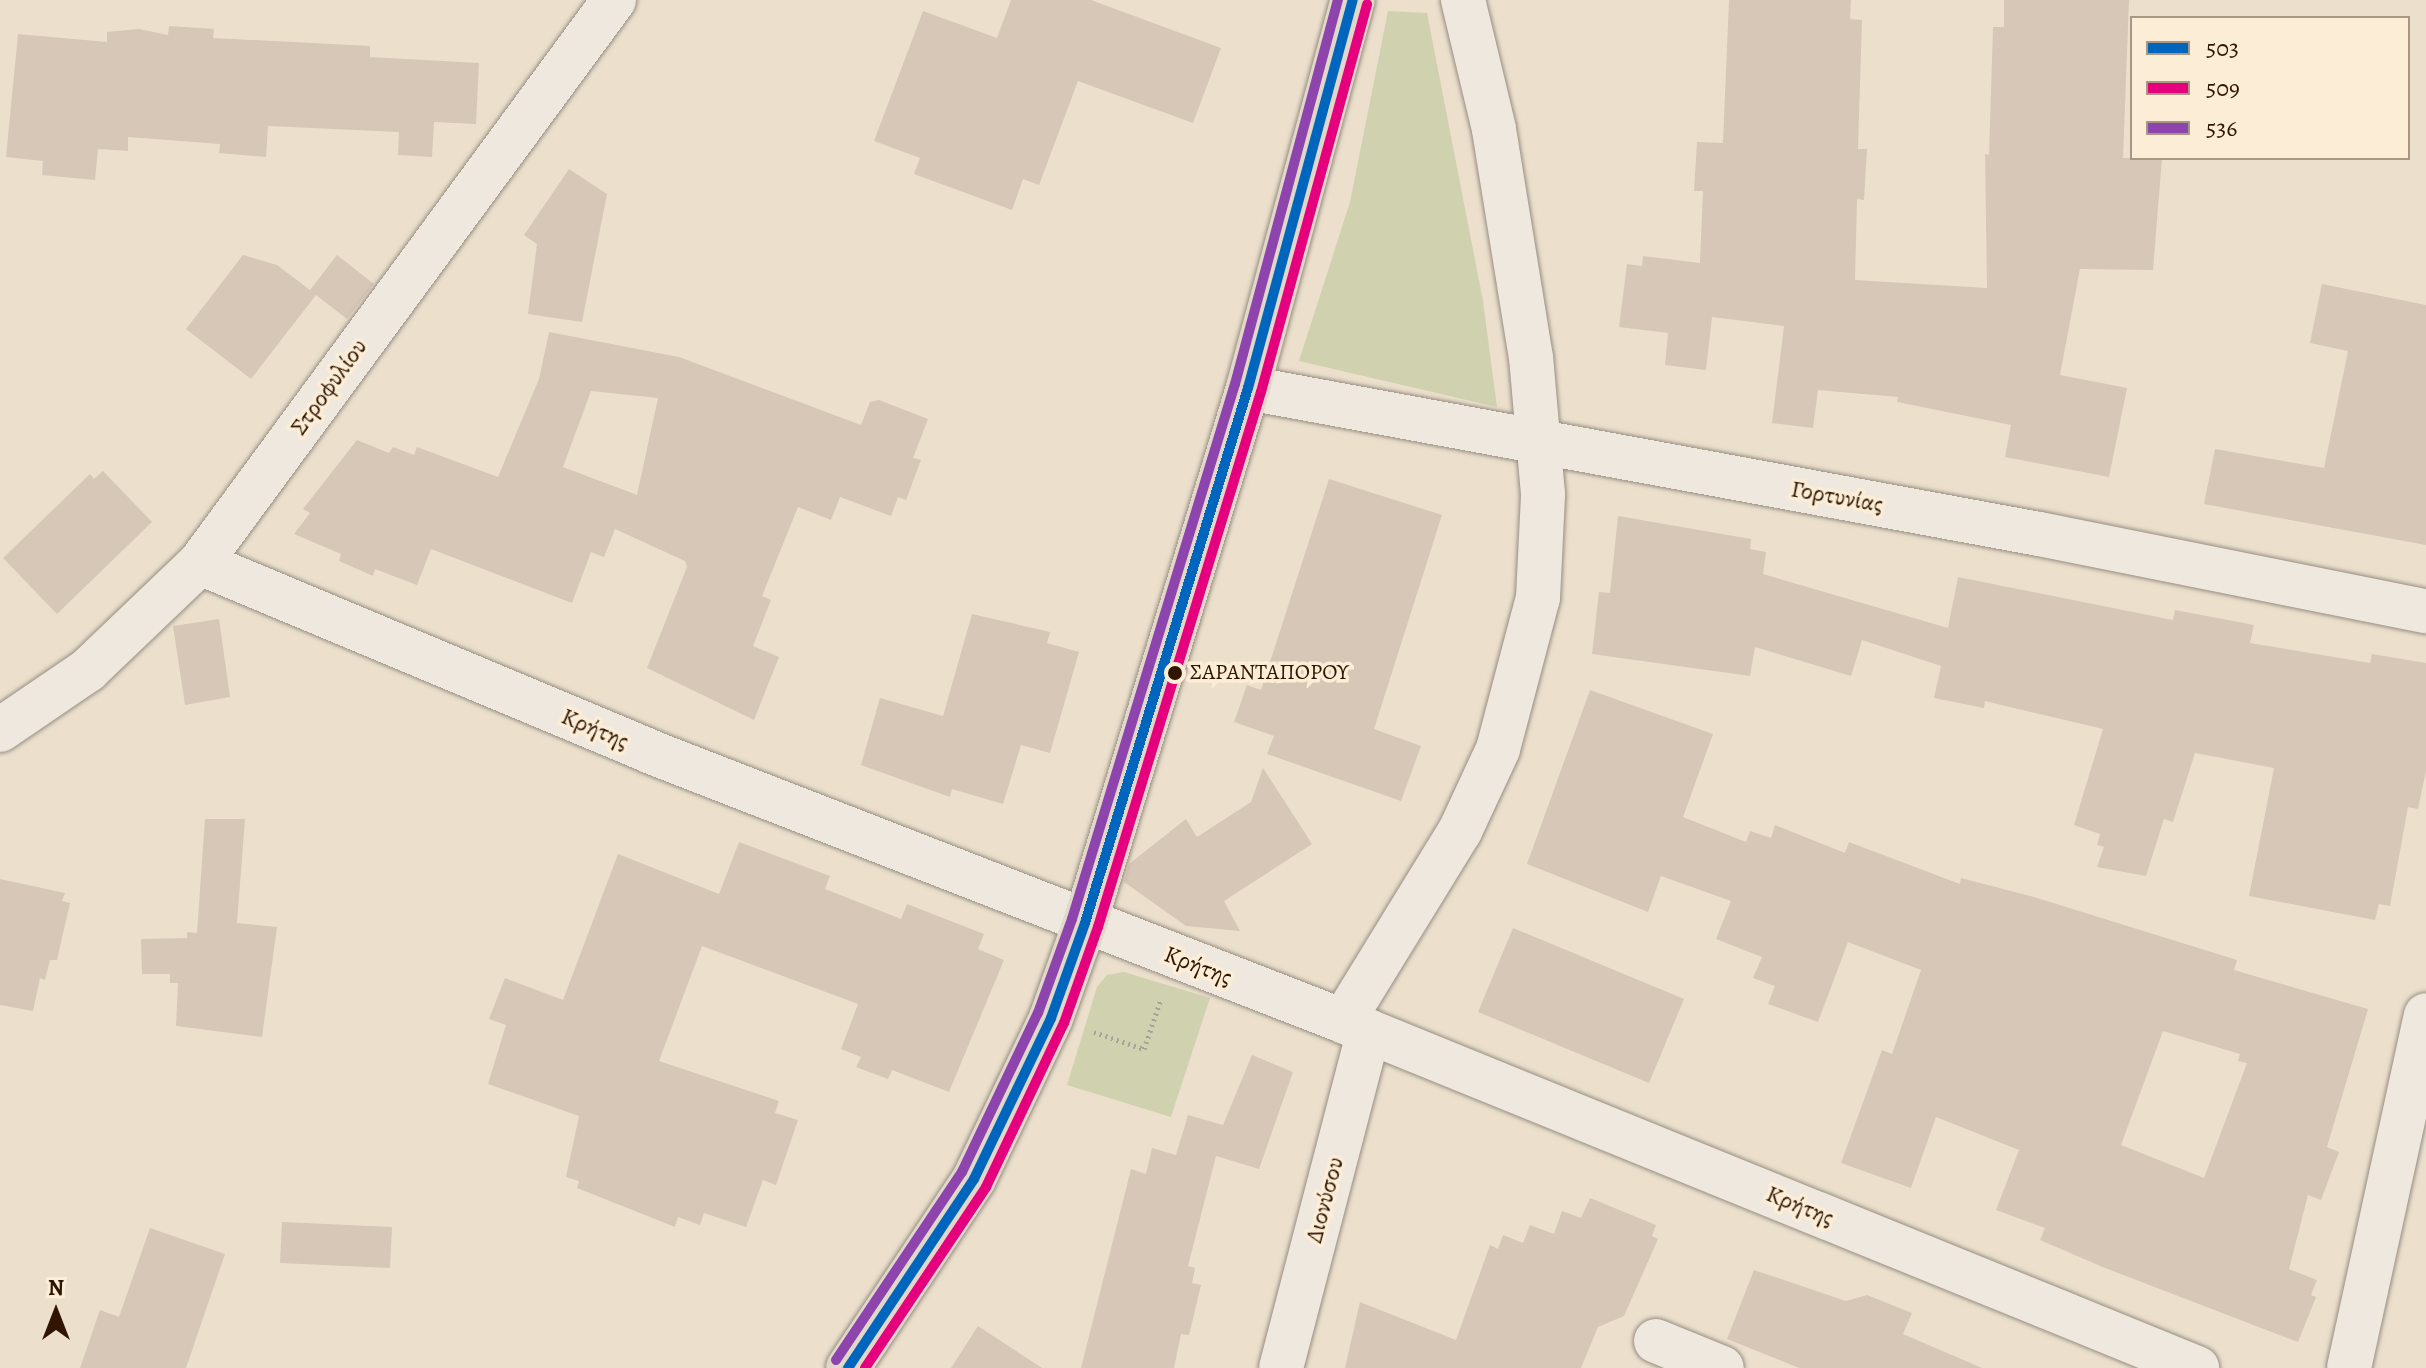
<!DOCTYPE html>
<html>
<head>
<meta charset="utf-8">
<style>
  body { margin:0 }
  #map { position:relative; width:2426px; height:1368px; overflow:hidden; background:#ece0cd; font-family:Alegreya,serif }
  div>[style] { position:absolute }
  .green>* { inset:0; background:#cfd1af }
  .building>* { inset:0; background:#d6c7b6 }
  .path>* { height:5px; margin-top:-2.5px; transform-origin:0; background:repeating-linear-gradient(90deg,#a9a198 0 2px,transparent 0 6px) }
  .roads { filter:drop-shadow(0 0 2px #978e81) drop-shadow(0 0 2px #978e81) }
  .minor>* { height:44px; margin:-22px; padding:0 22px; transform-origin:22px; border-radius:22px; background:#efe8df }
  .tertiary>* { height:44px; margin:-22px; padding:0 22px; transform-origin:22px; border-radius:22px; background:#efe8df }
  .primary>* { height:44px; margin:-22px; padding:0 22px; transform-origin:22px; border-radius:22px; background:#e2d8ca }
  .bus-1>* { height:10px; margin:-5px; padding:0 5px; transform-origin:5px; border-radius:5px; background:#0065bd }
  .bus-2>* { height:10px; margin:-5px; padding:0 5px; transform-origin:5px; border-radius:5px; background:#e5007d }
  .bus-3>* { height:10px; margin:-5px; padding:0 5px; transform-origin:5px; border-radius:5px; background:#8e44ad }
  .dots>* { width:22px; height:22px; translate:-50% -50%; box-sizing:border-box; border:4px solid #fbedd6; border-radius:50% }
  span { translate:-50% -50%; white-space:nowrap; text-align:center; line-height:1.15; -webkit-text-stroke:7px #fbedd6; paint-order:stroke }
  .bus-label { font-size:22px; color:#301503 }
  .left { translate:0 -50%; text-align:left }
  .street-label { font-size:24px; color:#301503 }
  .legend { position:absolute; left:2130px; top:16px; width:280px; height:144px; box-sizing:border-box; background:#fbedd6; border:2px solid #aa9782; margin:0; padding:10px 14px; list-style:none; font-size:24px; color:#301503 }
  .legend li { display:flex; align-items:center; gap:16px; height:40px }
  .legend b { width:40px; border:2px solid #aa9782 }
  .north { position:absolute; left:16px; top:1272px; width:80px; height:80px; -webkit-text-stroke:6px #fbedd6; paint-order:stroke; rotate:0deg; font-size:22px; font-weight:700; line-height:32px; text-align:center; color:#301503 }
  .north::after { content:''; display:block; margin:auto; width:28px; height:36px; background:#301503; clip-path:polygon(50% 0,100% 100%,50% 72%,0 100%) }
</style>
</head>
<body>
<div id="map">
  <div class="green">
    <i style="clip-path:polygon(1388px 11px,1427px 13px,1483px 301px,1497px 407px,1299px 361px,1350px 202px)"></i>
    <i style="clip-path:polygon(1124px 972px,1210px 998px,1171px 1117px,1067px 1085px,1097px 987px,1107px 975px)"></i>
  </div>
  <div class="building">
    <i style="clip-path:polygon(1011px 0,1091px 0,1221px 48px,1193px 123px,1078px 81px,1039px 185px,1023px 179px,1012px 210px,914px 174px,920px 158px,874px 141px,923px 11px,997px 38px)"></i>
    <i style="clip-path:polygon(1729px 0,1851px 0,1850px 19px,1862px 20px,1858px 149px,1867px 149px,1864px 200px,1857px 199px,1855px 280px,1987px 288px,1985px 154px,1989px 155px,1993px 27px,2004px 27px,2004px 0,2129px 0,2123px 158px,2162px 158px,2153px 270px,2080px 269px,2060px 375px,2127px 388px,2109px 477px,2005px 457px,2011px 425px,1897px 402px,1898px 397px,1818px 390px,1813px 428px,1772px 423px,1784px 326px,1712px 317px,1706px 370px,1665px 365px,1668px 333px,1619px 327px,1627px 264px,1642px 266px,1643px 256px,1700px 263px,1703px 191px,1694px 191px,1697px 142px,1723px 143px)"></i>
    <i style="clip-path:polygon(169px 26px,214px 29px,213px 38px,370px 46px,370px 57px,479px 63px,476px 124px,434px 122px,432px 157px,398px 155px,399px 132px,268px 126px,266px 157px,219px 153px,220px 144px,128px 137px,128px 151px,98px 149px,95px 180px,42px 175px,43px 161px,6px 157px,18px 34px,107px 42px,107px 32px,139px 29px,168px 35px)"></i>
    <i style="clip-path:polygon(569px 169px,607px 194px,582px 322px,528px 314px,537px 244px,524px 235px)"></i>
    <i style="clip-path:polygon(243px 255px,277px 265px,310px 290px,337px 255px,374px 284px,347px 319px,316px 295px,251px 379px,186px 329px)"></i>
    <i style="clip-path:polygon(2322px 284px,2426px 305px,2426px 545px,2204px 504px,2215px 449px,2324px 468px,2348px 351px,2310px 343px)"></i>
    <i style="clip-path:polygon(evenodd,549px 332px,679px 357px,861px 425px,870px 402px,879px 400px,928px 419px,913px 458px,921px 460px,906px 500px,898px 497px,891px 516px,840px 497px,831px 520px,798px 507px,762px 596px,771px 600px,753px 646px,779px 657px,754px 720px,647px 668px,687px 567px,685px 561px,615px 529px,604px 557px,591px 552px,572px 603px,431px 549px,417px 585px,375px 569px,373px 576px,339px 561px,341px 554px,294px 534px,310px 513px,303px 509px,357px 440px,389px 453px,393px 447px,414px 455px,417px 447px,498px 477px,539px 379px,549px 332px,591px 391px,658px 398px,637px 495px,563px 467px,591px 391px)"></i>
    <i style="clip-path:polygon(103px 471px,152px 522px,57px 614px,3px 558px,90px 474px,94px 479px)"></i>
    <i style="clip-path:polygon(1329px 479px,1442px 515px,1374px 729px,1421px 746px,1401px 801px,1267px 754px,1274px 736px,1234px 722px,1247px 685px,1261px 690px)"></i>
    <i style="clip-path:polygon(1618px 516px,1751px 539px,1750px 549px,1766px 552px,1763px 574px,1948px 628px,1958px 577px,2173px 620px,2175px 610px,2254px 625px,2250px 643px,2370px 663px,2372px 654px,2426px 663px,2426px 771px,2418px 809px,2408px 807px,2390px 906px,2379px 904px,2375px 920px,2249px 896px,2274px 768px,2195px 753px,2173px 822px,2164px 819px,2146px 876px,2097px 867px,2104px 847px,2097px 845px,2100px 834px,2074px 825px,2103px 729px,1985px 701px,1984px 708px,1934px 698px,1941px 666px,1862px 640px,1851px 676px,1755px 647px,1750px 676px,1592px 654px,1599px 592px,1610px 593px)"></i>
    <i style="clip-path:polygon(972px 614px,1050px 632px,1047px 643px,1079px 652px,1050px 753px,1021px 745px,1003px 804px,952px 789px,950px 797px,861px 765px,880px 698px,943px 716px)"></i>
    <i style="clip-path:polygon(219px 619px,230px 697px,185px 705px,173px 626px)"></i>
    <i style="clip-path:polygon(evenodd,1590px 690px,1713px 734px,1683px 817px,1746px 842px,1750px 831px,1771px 838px,1775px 825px,1845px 853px,1849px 842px,1960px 884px,1961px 878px,2034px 897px,2237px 960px,2234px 970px,2368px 1009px,2327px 1147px,2339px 1152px,2321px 1200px,2308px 1195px,2289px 1269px,2317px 1280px,2311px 1295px,2316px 1297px,2298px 1342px,2105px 1268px,2040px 1240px,2045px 1228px,1996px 1210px,2019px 1150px,1936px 1117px,1911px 1188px,1841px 1163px,1882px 1050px,1892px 1054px,1921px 970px,1848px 942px,1818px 1022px,1768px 1004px,1775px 986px,1753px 978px,1762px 957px,1716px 939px,1731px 901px,1661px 876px,1648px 912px,1527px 864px,1590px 690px,2163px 1031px,2240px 1054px,2238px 1061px,2247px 1063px,2204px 1178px,2121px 1145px,2163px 1031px)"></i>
    <i style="clip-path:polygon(1263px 768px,1312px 844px,1224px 901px,1240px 931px,1186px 926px,1124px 882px,1129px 864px,1186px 819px,1197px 837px,1251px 802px)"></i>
    <i style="clip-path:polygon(205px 819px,245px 819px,237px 923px,277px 927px,262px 1037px,176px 1026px,178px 983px,170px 983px,170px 974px,142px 974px,141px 939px,187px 938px,187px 932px,197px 933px)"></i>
    <i style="clip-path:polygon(739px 842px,830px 876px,825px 889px,901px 919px,907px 904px,984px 934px,978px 949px,1004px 960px,949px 1092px,892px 1070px,888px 1079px,856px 1067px,861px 1057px,841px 1049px,858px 1004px,702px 946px,659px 1061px,779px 1101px,775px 1113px,798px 1120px,776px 1185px,763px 1180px,746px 1227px,704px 1213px,700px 1225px,678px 1217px,675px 1227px,577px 1188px,579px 1181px,566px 1177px,579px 1116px,488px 1084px,506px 1025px,489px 1019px,505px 978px,563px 1000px,618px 854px,719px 894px)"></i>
    <i style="clip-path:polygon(0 879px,65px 893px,62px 901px,70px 903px,57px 960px,50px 960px,45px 980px,40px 978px,33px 1011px,0 1005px)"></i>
    <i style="clip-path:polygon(1513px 928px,1684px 999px,1649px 1083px,1478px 1012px)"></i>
    <i style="clip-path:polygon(1252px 1055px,1293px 1072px,1259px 1169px,1216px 1156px,1188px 1266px,1195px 1268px,1192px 1283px,1201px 1285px,1189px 1335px,1181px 1334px,1174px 1368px,1081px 1368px,1131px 1169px,1146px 1174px,1152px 1148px,1176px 1155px,1188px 1115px,1223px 1125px)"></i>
    <i style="clip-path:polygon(1590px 1198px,1656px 1225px,1652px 1236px,1658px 1239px,1624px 1316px,1598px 1327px,1581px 1368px,1345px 1368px,1360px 1302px,1456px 1340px,1490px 1245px,1498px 1249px,1503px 1235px,1523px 1243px,1530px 1225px,1554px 1234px,1562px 1211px,1581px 1218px)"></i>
    <i style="clip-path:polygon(282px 1222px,392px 1227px,390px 1268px,280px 1263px)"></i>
    <i style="clip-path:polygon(150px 1228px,225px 1254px,186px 1368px,80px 1368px,100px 1310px,119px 1317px)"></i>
    <i style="clip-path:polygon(1754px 1270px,1846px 1301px,1867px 1295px,1912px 1313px,1903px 1334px,1982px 1368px,1799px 1368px,1727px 1339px)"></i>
    <i style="clip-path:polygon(978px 1326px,1042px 1368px,951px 1368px)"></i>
  </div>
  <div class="path">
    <i style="left:1094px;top:1032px;width:53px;rotate:18.8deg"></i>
    <i style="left:1144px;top:1049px;width:53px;rotate:-71.2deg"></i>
  </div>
  <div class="roads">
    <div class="minor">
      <i style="left:1248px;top:388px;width:804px;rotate:10.46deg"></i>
      <i style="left:2039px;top:534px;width:395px;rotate:11.3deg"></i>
      <i style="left:200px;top:563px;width:489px;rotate:22.7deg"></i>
      <i style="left:651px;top:752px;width:742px;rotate:21.24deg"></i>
      <i style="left:1343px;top:1021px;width:922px;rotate:22.11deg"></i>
      <i style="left:1343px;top:1021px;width:223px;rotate:-58.4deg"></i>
      <i style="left:1460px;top:831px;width:90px;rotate:-65.1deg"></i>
      <i style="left:1498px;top:749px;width:156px;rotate:-75.2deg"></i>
      <i style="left:1538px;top:598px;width:104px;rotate:-87.2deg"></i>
      <i style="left:1543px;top:494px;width:137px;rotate:-95deg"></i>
      <i style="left:1531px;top:358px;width:232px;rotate:-99.2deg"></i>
      <i style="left:1494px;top:129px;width:133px;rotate:-103.5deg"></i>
      <i style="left:1656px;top:1341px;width:71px;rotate:22.2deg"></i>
      <i style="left:1281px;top:1368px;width:348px;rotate:-75.4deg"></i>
      <i style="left:2349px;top:1368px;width:361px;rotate:-77.7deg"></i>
    </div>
    <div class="tertiary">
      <i style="left:0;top:730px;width:107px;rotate:-34.3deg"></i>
      <i style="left:88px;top:670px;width:155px;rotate:-43.7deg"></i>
      <i style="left:200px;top:563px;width:699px;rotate:-53.67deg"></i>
    </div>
    <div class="primary">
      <i style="left:848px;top:1368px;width:227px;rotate:-56.3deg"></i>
      <i style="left:974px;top:1179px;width:178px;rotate:-64.4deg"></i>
      <i style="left:1051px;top:1018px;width:101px;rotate:-70.3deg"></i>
      <i style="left:1085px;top:923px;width:559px;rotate:-73.06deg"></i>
      <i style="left:1248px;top:388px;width:402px;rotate:-74.9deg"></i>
    </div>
  </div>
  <div class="bus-1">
    <i style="left:848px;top:1368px;width:227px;rotate:-56.3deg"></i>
    <i style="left:974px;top:1179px;width:178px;rotate:-64.4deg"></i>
    <i style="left:1051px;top:1018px;width:101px;rotate:-70.3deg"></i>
    <i style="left:1085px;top:923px;width:559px;rotate:-73.06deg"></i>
    <i style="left:1248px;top:388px;width:402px;rotate:-74.9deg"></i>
  </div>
  <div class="bus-2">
    <i style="left:865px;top:1368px;width:218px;rotate:-56.2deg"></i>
    <i style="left:986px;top:1187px;width:182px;rotate:-64.6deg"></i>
    <i style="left:1064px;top:1023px;width:102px;rotate:-70.5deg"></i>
    <i style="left:1098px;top:927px;width:559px;rotate:-73.06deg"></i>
    <i style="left:1261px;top:392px;width:402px;rotate:-74.7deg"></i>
  </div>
  <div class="bus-3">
    <i style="left:836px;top:1360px;width:226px;rotate:-56.2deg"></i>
    <i style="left:962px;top:1172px;width:176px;rotate:-64.5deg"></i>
    <i style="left:1038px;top:1013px;width:100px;rotate:-70.1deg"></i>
    <i style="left:1072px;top:919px;width:559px;rotate:-73.06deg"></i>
    <i style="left:1235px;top:384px;width:398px;rotate:-75deg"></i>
  </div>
  <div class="dots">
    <i style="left:1175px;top:673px;background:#301503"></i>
  </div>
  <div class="bus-label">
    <span class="left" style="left:1190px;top:673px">ΣΑΡΑΝΤΑΠΟΡΟΥ</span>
  </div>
  <div class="street-label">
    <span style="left:329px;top:387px;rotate:-54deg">Στροφυλίου</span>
    <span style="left:1837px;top:497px;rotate:10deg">Γορτυνίας</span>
    <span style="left:595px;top:729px;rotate:23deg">Κρήτης</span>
    <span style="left:1198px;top:966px;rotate:21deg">Κρήτης</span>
    <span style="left:1325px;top:1200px;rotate:-75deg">Διονύσου</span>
    <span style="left:1800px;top:1206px;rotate:22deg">Κρήτης</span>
  </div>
  <ul class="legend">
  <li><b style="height:10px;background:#0065bd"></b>503</li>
  <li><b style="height:10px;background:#e5007d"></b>509</li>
  <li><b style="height:10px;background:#8e44ad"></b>536</li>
  </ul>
  <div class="north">N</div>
</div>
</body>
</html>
